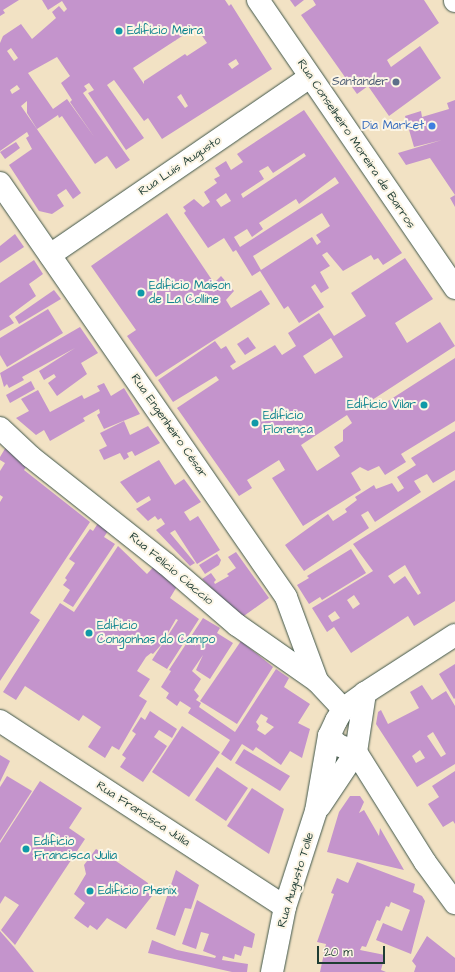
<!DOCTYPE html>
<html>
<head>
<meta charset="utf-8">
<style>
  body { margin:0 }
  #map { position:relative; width:455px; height:972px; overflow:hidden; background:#f2e2c4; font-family:"Architects Daughter",sans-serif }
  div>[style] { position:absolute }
  .building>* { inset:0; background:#c494cc }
  .roads { filter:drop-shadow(0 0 1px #3f564a) drop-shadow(0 0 1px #3f564a) }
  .minor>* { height:22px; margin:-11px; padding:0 11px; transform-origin:11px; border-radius:11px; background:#fff }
  .tertiary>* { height:22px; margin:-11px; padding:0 11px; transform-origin:11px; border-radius:11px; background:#fff }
  .secondary>* { height:22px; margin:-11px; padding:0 11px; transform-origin:11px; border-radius:11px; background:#fff }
  .dots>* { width:11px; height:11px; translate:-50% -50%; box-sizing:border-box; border:2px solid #fcf5e5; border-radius:50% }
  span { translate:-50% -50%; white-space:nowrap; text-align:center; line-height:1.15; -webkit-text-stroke:4px #fcf5e5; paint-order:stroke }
  .culture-label { font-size:12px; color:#0d838f }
  .left { translate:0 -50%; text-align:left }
  .right { translate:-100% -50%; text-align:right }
  .service-label { font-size:12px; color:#4e5e75 }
  .shop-label { font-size:12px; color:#366cbe }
  .street-label { font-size:12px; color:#1f3d34 }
  .scale { position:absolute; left:317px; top:946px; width:68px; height:18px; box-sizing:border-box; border:2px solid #1f3d34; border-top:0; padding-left:5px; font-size:12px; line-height:14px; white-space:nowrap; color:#1f3d34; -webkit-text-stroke:3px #fcf5e5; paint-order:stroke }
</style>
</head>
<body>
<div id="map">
  <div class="building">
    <i style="clip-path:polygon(0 0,19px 0,3px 10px,5px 13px,0 16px)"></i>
    <i style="clip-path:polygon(evenodd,42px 0,225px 0,229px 6px,231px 4px,272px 69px,162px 139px,148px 118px,144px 121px,114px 80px,107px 85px,144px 138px,126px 150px,88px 93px,94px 90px,89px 83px,84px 86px,87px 90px,83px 93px,130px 160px,116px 169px,107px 156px,95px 164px,62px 116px,59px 118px,58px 115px,37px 129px,27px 113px,27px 101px,21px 106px,81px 193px,73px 199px,66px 189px,57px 195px,64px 206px,52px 214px,39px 211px,9px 165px,32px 149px,26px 138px,29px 136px,27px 132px,0 151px,0 43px,3px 36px,21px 24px,32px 39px,56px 18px,52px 12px,59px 6px,64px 12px,67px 9px,62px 1px,48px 10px,42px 0,196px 27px,207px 43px,187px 56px,185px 54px,144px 81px,144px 84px,133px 68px,196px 27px,42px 0,11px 48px,18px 58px,14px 61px,7px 51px,11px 48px,42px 0,57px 57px,70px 76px,61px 83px,72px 100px,70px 102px,95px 138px,67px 99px,53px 109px,28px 73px,57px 57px,42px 0,236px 59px,239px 64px,232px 69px,228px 64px,236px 59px,42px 0,17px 85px,20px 89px,12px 94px,10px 90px,17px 85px,42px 0,181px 94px,188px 106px,185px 108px,177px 97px,181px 94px)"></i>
    <i style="clip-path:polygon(290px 0,304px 0,295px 7px)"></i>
    <i style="clip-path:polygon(313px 0,424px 0,439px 23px,387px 60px,391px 67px,420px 46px,441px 78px,389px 116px,368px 86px,357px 94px,301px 15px,316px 5px)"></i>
    <i style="clip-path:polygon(455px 100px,455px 207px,450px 198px,455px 195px,430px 158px,406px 165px,398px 153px,442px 140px,414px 147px,405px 116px,421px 111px,422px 117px,449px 109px,447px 103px)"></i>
    <i style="clip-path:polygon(evenodd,304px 110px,402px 253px,383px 265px,378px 258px,374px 260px,371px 255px,343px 271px,327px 252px,322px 255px,330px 266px,320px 272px,329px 288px,321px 293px,315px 284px,311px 287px,324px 307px,299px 323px,288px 306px,284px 309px,260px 271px,252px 276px,236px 250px,233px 252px,224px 238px,208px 248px,184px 213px,186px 211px,183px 207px,194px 199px,203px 207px,210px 202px,204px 192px,217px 183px,214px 179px,220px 176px,215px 168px,226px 161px,231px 170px,243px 162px,237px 154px,304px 110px,304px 153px,306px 156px,243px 198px,241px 194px,264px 179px,259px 171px,268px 166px,273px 173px,304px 153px,304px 110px,335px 177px,339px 183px,240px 247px,234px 237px,247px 229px,252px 237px,263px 229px,259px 223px,296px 199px,299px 204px,335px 177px,304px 110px,226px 193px,231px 201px,221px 207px,216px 200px,226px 193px,304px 110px,322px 213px,330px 226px,316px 235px,321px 242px,317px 245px,312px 237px,261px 270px,253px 256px,322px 213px)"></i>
    <i style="clip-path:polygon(16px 142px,20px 148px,5px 159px,0 152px)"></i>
    <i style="clip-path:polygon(167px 213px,214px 283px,221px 276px,234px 291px,226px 300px,231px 308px,261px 290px,270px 304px,156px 377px,127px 336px,136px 330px,91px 266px)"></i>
    <i style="clip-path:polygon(15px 234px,24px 247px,0 263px,0 246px)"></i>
    <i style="clip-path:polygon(evenodd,405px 258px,433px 299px,395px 323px,407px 343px,440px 322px,455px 346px,369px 402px,374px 410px,455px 358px,455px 421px,401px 454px,406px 462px,385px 475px,379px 466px,368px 471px,360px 467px,351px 473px,361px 490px,303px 526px,272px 478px,285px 470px,279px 460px,247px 480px,252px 488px,239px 496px,177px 408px,219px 380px,216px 376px,173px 402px,158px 380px,215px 341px,221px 349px,226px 346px,236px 362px,230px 366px,233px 370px,275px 345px,282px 355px,296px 346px,288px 333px,319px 313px,334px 336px,366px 316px,351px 293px,405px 258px,331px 338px,343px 357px,315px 374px,303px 356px,331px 338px,405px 258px,347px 415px,352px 423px,343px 430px,343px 441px,334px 447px,340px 456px,317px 471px,301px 445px,347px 415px)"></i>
    <i style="clip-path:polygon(34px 260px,43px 274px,29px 284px,36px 296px,9px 316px,14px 323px,0 331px,0 283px)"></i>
    <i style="clip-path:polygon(54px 290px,61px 299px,19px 324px,15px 317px)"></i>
    <i style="clip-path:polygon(48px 309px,63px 333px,7px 367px,0 355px,0 338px)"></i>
    <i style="clip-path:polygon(80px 327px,98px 353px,81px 363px,87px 374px,57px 396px,48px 383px,56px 377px,54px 374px,44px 380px,39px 371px,75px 348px,22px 377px,24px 380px,9px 388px,7px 384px,4px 387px,0 373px)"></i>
    <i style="clip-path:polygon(248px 337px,256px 348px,245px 355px,237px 344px)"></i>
    <i style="clip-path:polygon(31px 381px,35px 389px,10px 403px,6px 395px)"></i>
    <i style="clip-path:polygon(104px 383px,111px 396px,124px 388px,140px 414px,104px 429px,97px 415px,100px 413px,99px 409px,83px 418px,85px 421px,50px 441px,44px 430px,36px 435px,16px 418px,29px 411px,21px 399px,38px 390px,50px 412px,82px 395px,84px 399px,100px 391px,97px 386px)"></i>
    <i style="clip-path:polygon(124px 421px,130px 435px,148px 426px,160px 443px,135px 456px,132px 451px,127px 453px,129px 457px,124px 460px,120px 453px,104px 460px,99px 450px,107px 446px,100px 433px)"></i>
    <i style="clip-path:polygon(455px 431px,455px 470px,433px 483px,427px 474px,414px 481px,421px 492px,375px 522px,368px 511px,361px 515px,369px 528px,304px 571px,285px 545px,328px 514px,333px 521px,347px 512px,345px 509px,357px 500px,355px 497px,374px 485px,376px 489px,392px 483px,398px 492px,404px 488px,397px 477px,416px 465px,411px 458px)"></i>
    <i style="clip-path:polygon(6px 447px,29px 462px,24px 470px,90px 522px,30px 613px,40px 620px,0 681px,0 502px,3px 497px,0 495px,0 471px,5px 463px,0 460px,0 457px)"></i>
    <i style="clip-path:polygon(159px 460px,175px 485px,184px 479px,201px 502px,184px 512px,190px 521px,198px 516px,220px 550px,197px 564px,175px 530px,170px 533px,195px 563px,190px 566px,156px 530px,165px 524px,161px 518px,158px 520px,155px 516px,148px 521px,136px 509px,151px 500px,149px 496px,137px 503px,120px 482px)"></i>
    <i style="clip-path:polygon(evenodd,455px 480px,455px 601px,414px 626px,408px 616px,351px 653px,334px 627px,327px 632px,312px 608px,373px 571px,353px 544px,455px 480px,405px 565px,421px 593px,418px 595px,405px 576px,394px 584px,388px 576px,405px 565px,455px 480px,354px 595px,360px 604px,353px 609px,347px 600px,354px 595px,455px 480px,335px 611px,340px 618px,332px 622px,328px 616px,335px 611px)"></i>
    <i style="clip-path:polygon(102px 517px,112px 525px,104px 537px,115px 544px,73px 607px,63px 601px,70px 590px,63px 585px,67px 580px,65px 578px,75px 563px,69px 559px,90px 529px,93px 531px)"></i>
    <i style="clip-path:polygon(118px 546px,147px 574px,158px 562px,179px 583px,170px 598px,199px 619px,167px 669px,152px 660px,178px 620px,176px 619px,161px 645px,153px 654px,151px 653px,146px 657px,137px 671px,150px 679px,139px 696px,147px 701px,119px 750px,112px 746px,105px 758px,88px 747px,101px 727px,83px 715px,79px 721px,25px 686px,16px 700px,3px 692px,60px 603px,74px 612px)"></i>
    <i style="clip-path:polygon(351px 549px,366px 573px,322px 600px,320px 597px,309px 604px,297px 585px,309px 578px,307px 576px)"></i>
    <i style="clip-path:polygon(236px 552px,269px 598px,241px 618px,202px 579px,211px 573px,216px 580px,214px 582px,215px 584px,229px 576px,227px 574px,236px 568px,228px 557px)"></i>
    <i style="clip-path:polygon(217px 554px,221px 560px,219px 565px,205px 574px,199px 565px)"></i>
    <i style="clip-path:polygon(evenodd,203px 618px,220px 628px,217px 633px,233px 643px,210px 679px,196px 670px,203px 655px,192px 671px,201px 679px,194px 690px,199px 696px,196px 700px,201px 703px,199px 707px,235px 732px,276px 669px,289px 678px,284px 687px,310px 704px,298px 723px,310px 729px,302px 758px,290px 751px,281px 765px,256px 747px,253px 751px,242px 744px,231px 761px,221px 754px,230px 740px,188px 713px,191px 708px,180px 701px,177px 706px,166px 698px,169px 693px,161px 687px,171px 671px,169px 670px,203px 618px,261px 714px,268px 718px,266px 722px,274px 727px,265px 735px,257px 730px,259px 726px,256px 722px,261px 714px)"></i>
    <i style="clip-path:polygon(241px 641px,273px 667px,237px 724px,200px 701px)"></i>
    <i style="clip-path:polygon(455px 664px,455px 698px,454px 699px,439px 674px)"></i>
    <i style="clip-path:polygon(evenodd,422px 685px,432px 700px,446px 691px,455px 706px,455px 764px,417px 787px,376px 724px,378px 712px,381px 710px,388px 724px,419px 708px,410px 692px,422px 685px,433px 732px,446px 754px,441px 757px,427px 736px,433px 732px,422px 685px,420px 750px,425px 758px,416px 763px,412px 756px,420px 750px)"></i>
    <i style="clip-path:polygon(150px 711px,177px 729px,172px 738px,159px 730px,154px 737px,167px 746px,143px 782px,120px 767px,126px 758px,122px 755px,136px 734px,132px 731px,141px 717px,145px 720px)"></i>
    <i style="clip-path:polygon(182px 726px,220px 752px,189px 797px,152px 772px)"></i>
    <i style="clip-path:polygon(244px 749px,290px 776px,280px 791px,235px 763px)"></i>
    <i style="clip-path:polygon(0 755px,10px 761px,0 782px)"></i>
    <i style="clip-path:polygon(217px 767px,248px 788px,226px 821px,195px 800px)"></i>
    <i style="clip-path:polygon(455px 771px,455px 824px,453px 821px,443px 827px,428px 804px,439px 797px,432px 786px)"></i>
    <i style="clip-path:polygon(7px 776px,32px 791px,0 841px,0 787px)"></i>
    <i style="clip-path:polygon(40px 781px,82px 808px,69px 828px,85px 839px,15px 945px,1px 930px,19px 905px,5px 896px,0 904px,0 843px)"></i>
    <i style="clip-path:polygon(252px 788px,284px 809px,269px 854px,227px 826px)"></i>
    <i style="clip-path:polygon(350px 796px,360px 796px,364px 802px,359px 813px,364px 810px,379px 836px,380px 828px,404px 870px,327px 852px,339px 812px)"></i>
    <i style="clip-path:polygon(96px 849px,101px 852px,109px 851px,113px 859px,148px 883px,148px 893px,152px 896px,126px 929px,107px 918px,97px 930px,90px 925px,88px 928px,74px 918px,85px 903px,74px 894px,86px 874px,84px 865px)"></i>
    <i style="clip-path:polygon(357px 862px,415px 884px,413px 892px,422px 896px,425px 901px,411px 954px,376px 940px,383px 923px,402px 931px,410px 910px,391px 902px,389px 907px,386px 906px,380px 921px,377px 920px,366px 947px,362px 946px,360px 950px,385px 955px,381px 970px,386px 972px,320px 972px,326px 944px,317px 942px,334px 894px,331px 893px,337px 878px,348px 883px)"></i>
    <i style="clip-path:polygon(176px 870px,199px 885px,191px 909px,185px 908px,175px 936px,156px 929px)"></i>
    <i style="clip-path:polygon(197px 900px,255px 934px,252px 948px,244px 946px,241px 956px,235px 954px,234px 959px,223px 956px,222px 960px,248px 964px,247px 972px,232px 972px,148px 953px,152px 940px,177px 950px,215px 958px,216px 956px,203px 951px,209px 934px,201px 932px,196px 949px,182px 944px)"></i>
    <i style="clip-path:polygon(0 931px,14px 947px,34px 972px,0 972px)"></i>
    <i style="clip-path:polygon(427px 936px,455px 958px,455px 972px,414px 972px,416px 966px,412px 961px)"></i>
  </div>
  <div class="roads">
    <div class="minor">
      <i style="left:0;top:183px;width:503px;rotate:55.36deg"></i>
      <i style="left:286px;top:597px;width:90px;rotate:69.7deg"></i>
      <i style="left:50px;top:255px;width:315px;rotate:-34.4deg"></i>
      <i style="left:0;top:428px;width:42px;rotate:43.1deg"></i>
      <i style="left:31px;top:457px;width:172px;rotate:38.4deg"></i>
      <i style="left:166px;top:564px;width:94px;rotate:40.7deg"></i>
      <i style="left:237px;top:625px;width:98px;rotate:35deg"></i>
      <i style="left:317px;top:681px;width:38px;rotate:47deg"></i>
      <i style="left:0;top:721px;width:340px;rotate:33.1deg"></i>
      <i style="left:329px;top:736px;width:13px;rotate:45deg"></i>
      <i style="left:338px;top:745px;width:19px;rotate:21deg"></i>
      <i style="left:356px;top:752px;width:130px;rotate:57.9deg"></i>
      <i style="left:425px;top:862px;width:51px;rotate:53.8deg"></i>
      <i style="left:320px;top:806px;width:65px;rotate:-56.3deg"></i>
      <i style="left:356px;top:752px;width:60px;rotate:-81.3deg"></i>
      <i style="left:272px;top:972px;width:66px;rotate:-78.7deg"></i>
      <i style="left:285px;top:907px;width:101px;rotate:-72.1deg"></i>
      <i style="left:316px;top:811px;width:76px;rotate:-80.2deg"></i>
      <i style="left:329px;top:736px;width:17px;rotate:-65deg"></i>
      <i style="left:336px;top:721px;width:14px;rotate:-60deg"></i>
      <i style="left:343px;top:709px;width:27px;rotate:-36deg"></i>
      <i style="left:365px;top:693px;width:107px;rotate:-32.8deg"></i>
    </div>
    <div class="tertiary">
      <i style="left:455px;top:0;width:1px;rotate:90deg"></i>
    </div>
    <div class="secondary">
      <i style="left:258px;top:0;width:349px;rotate:55.6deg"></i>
    </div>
  </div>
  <div class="dots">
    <i style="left:119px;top:31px;background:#0f9aa8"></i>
    <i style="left:396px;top:82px;background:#5c6f8a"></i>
    <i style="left:432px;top:126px;background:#3f7fe0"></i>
    <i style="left:141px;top:293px;background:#0f9aa8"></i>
    <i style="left:424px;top:405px;background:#0f9aa8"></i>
    <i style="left:255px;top:423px;background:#0f9aa8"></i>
    <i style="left:89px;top:633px;background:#0f9aa8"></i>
    <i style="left:26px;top:849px;background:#0f9aa8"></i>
    <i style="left:90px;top:891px;background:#0f9aa8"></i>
  </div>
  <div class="culture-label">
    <span class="left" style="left:127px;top:31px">Edifício Meira</span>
    <span class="left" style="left:149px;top:293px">Edifício Maison<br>de La Colline</span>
    <span class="right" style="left:416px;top:405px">Edifício Vilar</span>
    <span class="left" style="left:263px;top:423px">Edifício<br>Florença</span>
    <span class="left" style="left:97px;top:633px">Edifício<br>Congonhas do Campo</span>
    <span class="left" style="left:34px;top:849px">Edifício<br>Francisca Julia</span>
    <span class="left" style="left:98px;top:891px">Edifício Phenix</span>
  </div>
  <div class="service-label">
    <span class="right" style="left:388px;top:82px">Santander</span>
  </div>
  <div class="shop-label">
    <span class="right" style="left:424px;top:126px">Dia Market</span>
  </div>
  <div class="street-label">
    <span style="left:356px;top:144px;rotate:56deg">Rua Conselheiro Moreira de Barros</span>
    <span style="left:180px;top:166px;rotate:-34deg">Rua Luis Augusto</span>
    <span style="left:169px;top:426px;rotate:55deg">Rua Engenheiro César</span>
    <span style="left:171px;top:569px;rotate:40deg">Rua Felício Ciaccio</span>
    <span style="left:143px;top:814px;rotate:33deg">Rua Francisca Júlia</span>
    <span style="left:296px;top:880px;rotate:-73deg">Rua Augusto Tolle</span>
  </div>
  <div class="scale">20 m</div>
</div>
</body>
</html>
